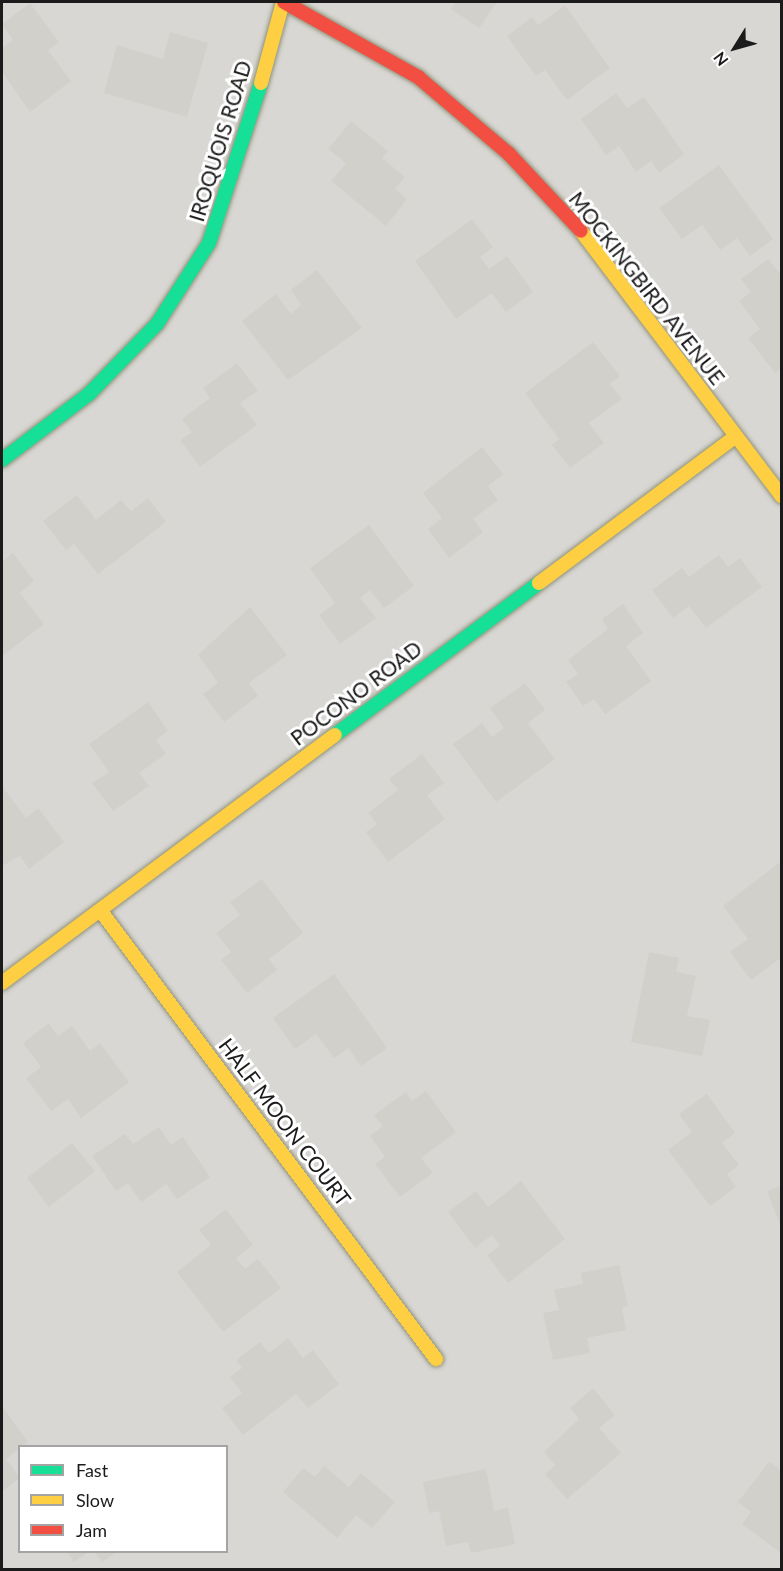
<!DOCTYPE html>
<html>
<head>
<meta charset="utf-8">
<style>
  body { margin:0 }
  #map { position:relative; width:783px; height:1571px; overflow:hidden; background:#eae8e2; font-family:Lato,sans-serif }
  div>[style] { position:absolute }
  .residential>* { inset:0; background:#d9d7d4 }
  .building>* { inset:0; background:#d2d0cb }
  .roads { filter:drop-shadow(0 0 2px #90937a) drop-shadow(0 0 2px #90937a) }
  .fast>* { height:14px; margin:-7px; padding:0 7px; transform-origin:7px; border-radius:7px; background:#16e098 }
  .slow>* { height:14px; margin:-7px; padding:0 7px; transform-origin:7px; border-radius:7px; background:#ffcf43 }
  .jam>* { height:14px; margin:-7px; padding:0 7px; transform-origin:7px; border-radius:7px; background:#f24e42 }
  span { translate:-50% -50%; white-space:nowrap; text-align:center; line-height:1.15; -webkit-text-stroke:6px #fff; paint-order:stroke }
  .street-label { font-size:21px; color:#1b1b1b }
  .frame { position:absolute; inset:0; border:3px solid #1b1b1b; pointer-events:none }
  .legend { position:absolute; left:18px; top:1445px; width:210px; height:108px; box-sizing:border-box; background:#fff; border:2px solid #a4a4a4; margin:0; padding:8px 10px; list-style:none; font-size:18px; color:#1b1b1b }
  .legend li { display:flex; align-items:center; gap:12px; height:30px }
  .legend b { width:30px; border:2px solid #a4a4a4 }
  .north { position:absolute; left:705px; top:18px; width:60px; height:60px; -webkit-text-stroke:4px #fff; paint-order:stroke; rotate:233deg; font-size:16px; font-weight:700; line-height:24px; text-align:center; color:#1b1b1b }
  .north::after { content:''; display:block; margin:auto; width:21px; height:27px; background:#1b1b1b; clip-path:polygon(50% 0,100% 100%,50% 72%,0 100%) }
</style>
</head>
<body>
<div id="map">
  <div class="residential">
    <i style="clip-path:polygon(evenodd,2px 2px,781px 2px,781px 1569px,2px 1570px,2px 2px,20px 1446px,226px 1446px,226px 1552px,20px 1552px,20px 1446px)"></i>
  </div>
  <div class="building">
    <i style="clip-path:polygon(456px 2px,497px 2px,479px 28px,451px 9px)"></i>
    <i style="clip-path:polygon(30px 3px,59px 42px,48px 50px,71px 81px,30px 112px,2px 72px,2px 48px,13px 40px,2px 24px)"></i>
    <i style="clip-path:polygon(565px 5px,610px 68px,567px 100px,545px 70px,536px 76px,507px 36px,532px 17px,538px 25px)"></i>
    <i style="clip-path:polygon(170px 32px,208px 43px,187px 117px,104px 93px,117px 45px,163px 59px)"></i>
    <i style="clip-path:polygon(616px 93px,627px 108px,644px 97px,684px 154px,659px 173px,651px 161px,636px 172px,619px 146px,606px 155px,581px 119px)"></i>
    <i style="clip-path:polygon(351px 121px,388px 151px,382px 158px,405px 177px,395px 189px,407px 199px,386px 226px,331px 181px,346px 163px,328px 149px)"></i>
    <i style="clip-path:polygon(719px 165px,773px 239px,750px 256px,737px 238px,720px 250px,702px 225px,682px 239px,659px 208px)"></i>
    <i style="clip-path:polygon(472px 219px,493px 247px,480px 257px,489px 269px,507px 256px,533px 292px,506px 312px,492px 293px,456px 319px,415px 261px)"></i>
    <i style="clip-path:polygon(768px 259px,782px 276px,782px 368px,775px 373px,748px 338px,760px 329px,739px 301px,751px 292px,741px 279px)"></i>
    <i style="clip-path:polygon(317px 270px,362px 328px,288px 380px,242px 321px,276px 294px,291px 314px,301px 305px,291px 290px)"></i>
    <i style="clip-path:polygon(593px 342px,620px 376px,610px 384px,622px 399px,589px 423px,604px 443px,570px 468px,552px 445px,559px 439px,525px 393px)"></i>
    <i style="clip-path:polygon(237px 363px,258px 391px,240px 403px,257px 425px,200px 467px,180px 440px,192px 432px,182px 419px,210px 398px,203px 388px)"></i>
    <i style="clip-path:polygon(482px 447px,503px 474px,488px 486px,498px 500px,473px 519px,483px 532px,449px 558px,428px 529px,442px 518px,423px 493px)"></i>
    <i style="clip-path:polygon(77px 495px,96px 520px,121px 500px,131px 511px,148px 498px,166px 522px,98px 574px,74px 544px,66px 550px,43px 521px)"></i>
    <i style="clip-path:polygon(369px 525px,414px 586px,384px 608px,370px 590px,360px 598px,376px 618px,340px 644px,319px 615px,335px 603px,310px 568px)"></i>
    <i style="clip-path:polygon(13px 553px,34px 581px,20px 593px,44px 624px,2px 656px,2px 562px)"></i>
    <i style="clip-path:polygon(719px 555px,728px 567px,740px 558px,762px 587px,706px 628px,689px 606px,673px 618px,652px 590px,682px 568px,689px 577px)"></i>
    <i style="clip-path:polygon(623px 604px,643px 633px,626px 646px,651px 681px,605px 714px,594px 699px,583px 706px,566px 682px,578px 674px,568px 660px,608px 629px,602px 619px)"></i>
    <i style="clip-path:polygon(250px 607px,287px 655px,249px 683px,258px 696px,224px 722px,203px 694px,218px 683px,198px 655px)"></i>
    <i style="clip-path:polygon(525px 683px,545px 710px,528px 723px,555px 759px,496px 802px,453px 744px,482px 723px,492px 737px,504px 728px,490px 708px)"></i>
    <i style="clip-path:polygon(148px 702px,168px 731px,156px 740px,166px 754px,139px 773px,149px 786px,113px 811px,92px 783px,109px 772px,89px 744px)"></i>
    <i style="clip-path:polygon(422px 754px,444px 783px,427px 795px,445px 819px,388px 862px,366px 832px,377px 824px,368px 813px,398px 790px,389px 779px)"></i>
    <i style="clip-path:polygon(2px 786px,26px 818px,38px 808px,64px 842px,29px 869px,20px 856px,2px 866px)"></i>
    <i style="clip-path:polygon(780px 862px,782px 957px,751px 980px,730px 952px,748px 939px,723px 906px)"></i>
    <i style="clip-path:polygon(262px 879px,303px 933px,269px 959px,277px 970px,247px 993px,221px 960px,231px 952px,216px 933px,240px 915px,230px 902px)"></i>
    <i style="clip-path:polygon(649px 952px,679px 958px,676px 972px,696px 976px,687px 1016px,710px 1020px,702px 1056px,631px 1042px)"></i>
    <i style="clip-path:polygon(334px 974px,387px 1048px,361px 1066px,348px 1048px,334px 1058px,316px 1034px,295px 1049px,273px 1018px)"></i>
    <i style="clip-path:polygon(49px 1023px,58px 1036px,72px 1026px,90px 1051px,100px 1043px,129px 1082px,81px 1118px,68px 1099px,51px 1111px,26px 1078px,41px 1067px,23px 1043px)"></i>
    <i style="clip-path:polygon(426px 1091px,456px 1132px,421px 1158px,433px 1173px,400px 1197px,375px 1164px,385px 1157px,370px 1136px,383px 1126px,374px 1115px,406px 1092px,412px 1101px)"></i>
    <i style="clip-path:polygon(707px 1094px,735px 1133px,722px 1143px,739px 1165px,727px 1174px,736px 1187px,710px 1206px,668px 1150px,692px 1132px,679px 1114px)"></i>
    <i style="clip-path:polygon(159px 1127px,171px 1145px,183px 1137px,210px 1177px,177px 1199px,166px 1184px,141px 1202px,128px 1183px,116px 1191px,92px 1156px,125px 1134px,133px 1144px)"></i>
    <i style="clip-path:polygon(72px 1143px,95px 1171px,49px 1207px,27px 1178px)"></i>
    <i style="clip-path:polygon(521px 1181px,565px 1239px,508px 1283px,487px 1255px,500px 1246px,492px 1235px,475px 1248px,448px 1212px,476px 1191px,488px 1207px)"></i>
    <i style="clip-path:polygon(782px 1186px,782px 1227px,781px 1227px,767px 1191px)"></i>
    <i style="clip-path:polygon(226px 1209px,253px 1245px,236px 1258px,245px 1269px,258px 1259px,281px 1288px,223px 1332px,177px 1272px,211px 1245px,199px 1230px)"></i>
    <i style="clip-path:polygon(619px 1265px,628px 1306px,622px 1308px,626px 1330px,587px 1338px,590px 1353px,553px 1360px,543px 1313px,559px 1310px,554px 1290px,583px 1284px,581px 1273px)"></i>
    <i style="clip-path:polygon(288px 1338px,303px 1358px,313px 1350px,339px 1384px,308px 1408px,296px 1394px,243px 1435px,222px 1408px,242px 1393px,230px 1377px,242px 1368px,236px 1360px,260px 1342px,269px 1353px)"></i>
    <i style="clip-path:polygon(593px 1388px,615px 1415px,599px 1428px,621px 1453px,567px 1499px,545px 1474px,555px 1465px,544px 1452px,579px 1419px,570px 1408px)"></i>
    <i style="clip-path:polygon(2px 1406px,28px 1442px,6px 1459px,20px 1478px,2px 1491px)"></i>
    <i style="clip-path:polygon(769px 1462px,782px 1471px,782px 1554px,742px 1524px,751px 1512px,738px 1502px)"></i>
    <i style="clip-path:polygon(324px 1466px,349px 1487px,361px 1473px,395px 1502px,372px 1528px,356px 1515px,337px 1538px,283px 1492px,303px 1468px,315px 1477px)"></i>
    <i style="clip-path:polygon(486px 1469px,494px 1511px,508px 1508px,515px 1544px,471px 1553px,468px 1542px,446px 1546px,439px 1511px,429px 1513px,423px 1482px)"></i>
    <i style="clip-path:polygon(67px 1552px,89px 1552px,74px 1562px)"></i>
    <i style="clip-path:polygon(95px 1552px,116px 1552px,102px 1562px)"></i>
  </div>
  <div class="roads">
    <div class="fast">
      <i style="left:2px;top:460px;width:109px;rotate:-37.2deg"></i>
      <i style="left:89px;top:394px;width:98px;rotate:-45.8deg"></i>
      <i style="left:157px;top:324px;width:96px;rotate:-57.3deg"></i>
      <i style="left:209px;top:243px;width:168px;rotate:-72deg"></i>
      <i style="left:335px;top:735px;width:254px;rotate:-36.7deg"></i>
    </div>
    <div class="slow">
      <i style="left:261px;top:83px;width:84px;rotate:-74.8deg"></i>
      <i style="left:581px;top:231px;width:333px;rotate:52.9deg"></i>
      <i style="left:539px;top:583px;width:244px;rotate:-36.7deg"></i>
      <i style="left:100px;top:910px;width:561px;rotate:53.19deg"></i>
      <i style="left:2px;top:983px;width:415px;rotate:-36.7deg"></i>
    </div>
    <div class="jam">
      <i style="left:284px;top:2px;width:154px;rotate:29.2deg"></i>
      <i style="left:418px;top:77px;width:119px;rotate:40.2deg"></i>
      <i style="left:509px;top:154px;width:105px;rotate:46.9deg"></i>
    </div>
  </div>
  <div class="street-label">
    <span style="left:220px;top:141px;rotate:-73deg">IROQUOIS ROAD</span>
    <span style="left:647px;top:288px;rotate:52deg">MOCKINGBIRD AVENUE</span>
    <span style="left:356px;top:693px;rotate:-37deg">POCONO ROAD</span>
    <span style="left:285px;top:1122px;rotate:53deg">HALF MOON COURT</span>
  </div>
  <div class="frame"></div>
  <ul class="legend">
  <li><b style="height:8px;background:#16e098"></b>Fast</li>
  <li><b style="height:8px;background:#ffcf43"></b>Slow</li>
  <li><b style="height:8px;background:#f24e42"></b>Jam</li>
  </ul>
  <div class="north">N</div>
</div>
</body>
</html>
